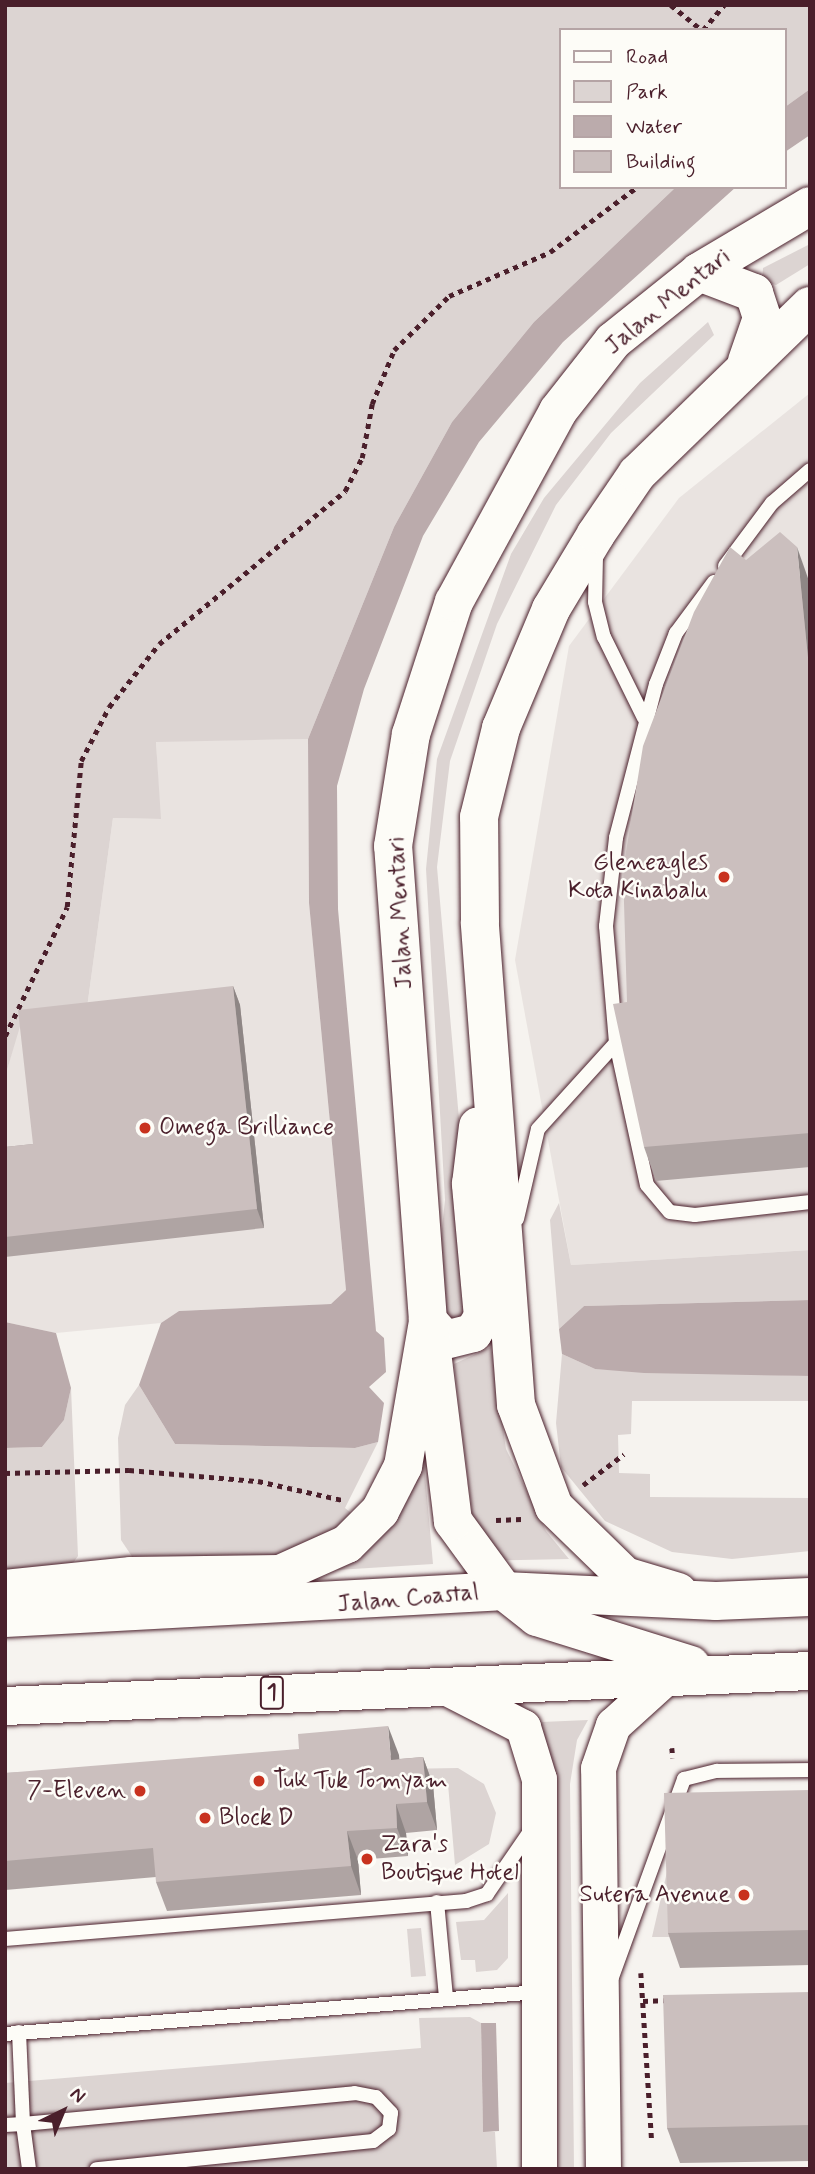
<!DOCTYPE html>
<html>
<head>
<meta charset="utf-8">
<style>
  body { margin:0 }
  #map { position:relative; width:815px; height:2174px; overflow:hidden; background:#f6f3ef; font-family:Mynerve,sans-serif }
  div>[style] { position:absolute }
  .built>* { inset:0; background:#e9e3e0 }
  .green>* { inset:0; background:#dcd4d2 }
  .water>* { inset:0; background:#bbabac }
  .path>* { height:4.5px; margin-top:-2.25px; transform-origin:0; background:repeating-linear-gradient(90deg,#4a1f2b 0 5px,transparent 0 10px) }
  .roads { filter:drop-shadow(0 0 2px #4a1f2b) drop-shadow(0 0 2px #4a1f2b) }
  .service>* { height:14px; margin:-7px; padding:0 7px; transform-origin:7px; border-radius:7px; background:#fdfcf7 }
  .tertiary>* { height:35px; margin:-17.5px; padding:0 17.5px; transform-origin:17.5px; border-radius:17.5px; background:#fdfcf7 }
  .primary>* { height:38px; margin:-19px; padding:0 19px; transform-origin:19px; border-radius:19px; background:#fdfcf7 }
  .trunk>* { height:38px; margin:-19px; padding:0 19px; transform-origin:19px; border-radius:19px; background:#fdfcf7 }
  .wall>* { inset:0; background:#afa4a3 }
  .shaded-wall>* { inset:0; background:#8e8685 }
  .building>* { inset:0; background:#cbbfbe }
  .dots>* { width:19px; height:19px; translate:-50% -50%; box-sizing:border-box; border:4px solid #fdfcf7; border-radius:50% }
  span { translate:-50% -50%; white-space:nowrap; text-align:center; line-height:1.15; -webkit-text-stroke:5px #fdfcf7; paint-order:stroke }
  .shield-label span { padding:2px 5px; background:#fdfcf7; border:2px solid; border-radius:5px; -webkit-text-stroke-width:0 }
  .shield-label { font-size:23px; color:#4a1f2b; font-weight:700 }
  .street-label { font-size:24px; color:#4a1f2b }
  .poi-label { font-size:24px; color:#4a1f2b }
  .right { translate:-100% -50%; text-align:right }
  .left { translate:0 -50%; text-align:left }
  .frame { position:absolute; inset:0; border:7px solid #4a1f2b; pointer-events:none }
  .legend { position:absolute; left:559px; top:28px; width:228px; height:161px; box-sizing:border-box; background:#fdfcf7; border:2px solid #b5a4a5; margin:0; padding:9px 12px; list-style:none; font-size:21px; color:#4a1f2b }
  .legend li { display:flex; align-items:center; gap:14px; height:35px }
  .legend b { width:35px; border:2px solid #b5a4a5 }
  .north { position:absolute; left:28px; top:2076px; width:70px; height:70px; -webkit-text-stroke:5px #fdfcf7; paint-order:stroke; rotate:43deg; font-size:19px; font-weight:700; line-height:28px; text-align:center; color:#4a1f2b }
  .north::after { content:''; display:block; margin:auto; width:24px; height:32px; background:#4a1f2b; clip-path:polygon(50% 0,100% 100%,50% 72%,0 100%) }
</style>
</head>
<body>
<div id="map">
  <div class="built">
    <i style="clip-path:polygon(810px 393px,810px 1250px,571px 1265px,515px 960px,569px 646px,679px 498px)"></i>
    <i style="clip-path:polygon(308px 739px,309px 903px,346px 1290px,332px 1304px,179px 1311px,161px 1323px,56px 1333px,5px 1322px,5px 1077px,20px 1023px,86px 1015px,113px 818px,160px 819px,156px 741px)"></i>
  </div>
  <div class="green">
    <i style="clip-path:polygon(5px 5px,810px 5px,810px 89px,785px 107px,785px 30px,561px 30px,561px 187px,676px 187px,534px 322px,452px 422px,394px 527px,308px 739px,156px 742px,161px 819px,113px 818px,86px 1015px,21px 1023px,5px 1077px)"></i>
    <i style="clip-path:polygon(810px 244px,810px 264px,776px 285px,762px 281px,763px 268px)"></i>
    <i style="clip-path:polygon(708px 322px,714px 335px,611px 433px,556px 505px,497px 624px,450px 761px,437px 867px,476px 1314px,458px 1325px,447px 1316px,439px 1257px,445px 1200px,426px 869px,437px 759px,511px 554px,544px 498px,640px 383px)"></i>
    <i style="clip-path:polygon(559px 1203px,571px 1265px,810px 1250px,810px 1300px,584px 1306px,559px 1329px,550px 1220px)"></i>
    <i style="clip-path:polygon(491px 1347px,506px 1449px,546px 1531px,569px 1559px,478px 1561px,454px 1364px)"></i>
    <i style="clip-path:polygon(562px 1354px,595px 1369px,810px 1376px,810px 1401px,632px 1401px,631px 1434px,618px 1435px,619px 1473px,650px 1474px,650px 1497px,810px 1498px,810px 1551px,732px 1559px,672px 1552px,605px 1521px,561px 1467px,556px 1423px)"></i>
    <i style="clip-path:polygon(139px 1385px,175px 1444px,355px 1448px,378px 1442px,345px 1508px,360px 1520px,279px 1560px,133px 1558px,121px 1540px,118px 1438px,125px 1405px)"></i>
    <i style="clip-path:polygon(71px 1388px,78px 1556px,68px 1570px,5px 1577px,5px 1448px,42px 1447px,64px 1420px)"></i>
    <i style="clip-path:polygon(422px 1441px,433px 1564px,337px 1570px,369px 1546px)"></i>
    <i style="clip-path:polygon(588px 1720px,577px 1740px,570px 1784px,574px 2169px,551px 2169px,519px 1723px)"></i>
    <i style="clip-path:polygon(458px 1768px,484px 1784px,496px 1813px,489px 1844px,455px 1865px,448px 1784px,402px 1788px,400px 1769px)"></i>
    <i style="clip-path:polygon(672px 1850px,674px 1937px,652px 1937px)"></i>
    <i style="clip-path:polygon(508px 1893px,508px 1958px,497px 1970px,476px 1972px,475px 1960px,461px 1960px,456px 1922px,484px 1920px)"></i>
    <i style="clip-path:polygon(421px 1928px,426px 1976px,411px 1977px,407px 1929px)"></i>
    <i style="clip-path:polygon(470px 2017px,481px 2023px,483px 2131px,495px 2132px,497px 2169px,5px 2169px,5px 2083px,421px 2048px,419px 2018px)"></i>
  </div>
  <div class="water">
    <i style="clip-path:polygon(810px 89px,810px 135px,785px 152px,785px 107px)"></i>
    <i style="clip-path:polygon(676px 187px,736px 187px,563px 342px,479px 442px,423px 536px,364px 689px,337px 786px,338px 909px,376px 1331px,384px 1338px,386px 1372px,369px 1387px,384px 1403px,378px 1442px,355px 1448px,175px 1444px,139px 1385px,161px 1323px,179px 1311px,331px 1304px,346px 1290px,309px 903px,308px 739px,394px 527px,452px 422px,534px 322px)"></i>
    <i style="clip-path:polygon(810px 1300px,810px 1376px,644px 1373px,595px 1369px,562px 1354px,559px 1329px,584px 1306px)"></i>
    <i style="clip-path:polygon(5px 1322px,56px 1333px,71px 1388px,64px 1420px,42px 1447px,5px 1448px)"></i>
    <i style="clip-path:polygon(481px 2023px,496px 2023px,499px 2131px,483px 2132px)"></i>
  </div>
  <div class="path">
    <i style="left:671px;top:5px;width:40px;rotate:39deg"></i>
    <i style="left:703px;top:30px;width:33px;rotate:-50deg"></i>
    <i style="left:5px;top:1036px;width:143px;rotate:-64.3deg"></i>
    <i style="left:67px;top:907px;width:147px;rotate:-84.5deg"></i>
    <i style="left:81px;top:761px;width:61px;rotate:-62.6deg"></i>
    <i style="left:109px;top:707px;width:80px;rotate:-51.6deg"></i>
    <i style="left:159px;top:644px;width:241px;rotate:-39.4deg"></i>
    <i style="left:345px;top:491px;width:37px;rotate:-63deg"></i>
    <i style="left:362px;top:458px;width:55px;rotate:-79.5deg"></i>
    <i style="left:372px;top:404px;width:58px;rotate:-67.8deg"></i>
    <i style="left:394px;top:350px;width:77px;rotate:-44.5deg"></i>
    <i style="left:449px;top:296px;width:110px;rotate:-23.5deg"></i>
    <i style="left:550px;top:252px;width:109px;rotate:-36.8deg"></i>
    <i style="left:5px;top:1473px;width:124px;rotate:-1.4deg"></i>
    <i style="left:129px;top:1470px;width:129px;rotate:4.9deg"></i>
    <i style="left:258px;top:1481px;width:86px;rotate:12.7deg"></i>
    <i style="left:583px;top:1485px;width:51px;rotate:-37.1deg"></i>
    <i style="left:496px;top:1520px;width:26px;rotate:-2deg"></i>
    <i style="left:672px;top:1748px;width:10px;rotate:84deg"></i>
    <i style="left:641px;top:1973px;width:170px;rotate:86.3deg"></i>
    <i style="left:643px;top:2001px;width:26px;rotate:-2deg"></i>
  </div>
  <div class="roads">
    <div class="service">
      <i style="left:596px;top:556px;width:46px;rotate:91.2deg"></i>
      <i style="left:595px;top:602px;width:36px;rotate:76deg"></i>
      <i style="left:604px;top:637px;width:90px;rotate:63.7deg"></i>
      <i style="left:725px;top:566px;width:79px;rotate:-53.3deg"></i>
      <i style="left:772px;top:503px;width:50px;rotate:-41deg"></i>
      <i style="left:714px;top:582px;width:64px;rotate:126.7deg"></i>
      <i style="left:676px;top:633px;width:55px;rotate:111.4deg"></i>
      <i style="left:656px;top:684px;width:159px;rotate:104.6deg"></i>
      <i style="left:616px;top:838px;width:89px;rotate:96.5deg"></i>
      <i style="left:606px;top:926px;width:117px;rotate:85.1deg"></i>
      <i style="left:616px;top:1043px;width:145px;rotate:77.7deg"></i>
      <i style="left:647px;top:1185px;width:35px;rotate:50deg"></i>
      <i style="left:670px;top:1212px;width:25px;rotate:7deg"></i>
      <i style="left:695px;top:1215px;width:116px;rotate:-6.4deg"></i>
      <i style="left:517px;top:1219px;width:92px;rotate:-76.9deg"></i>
      <i style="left:538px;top:1129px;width:116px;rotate:-47.8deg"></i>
      <i style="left:437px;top:1902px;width:95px;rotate:84.6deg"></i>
      <i style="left:5px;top:1939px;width:463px;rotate:-4.7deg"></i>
      <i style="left:466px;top:1901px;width:22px;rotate:-18deg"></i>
      <i style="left:487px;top:1894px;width:78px;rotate:-55.5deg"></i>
      <i style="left:612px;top:1977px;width:211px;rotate:-70deg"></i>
      <i style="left:684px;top:1779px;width:34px;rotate:-14deg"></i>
      <i style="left:717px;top:1771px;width:93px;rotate:-0.6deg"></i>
      <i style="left:19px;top:2032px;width:92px;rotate:87.5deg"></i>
      <i style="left:23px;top:2124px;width:333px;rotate:-5.3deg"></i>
      <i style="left:355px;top:2093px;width:21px;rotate:11deg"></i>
      <i style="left:376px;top:2097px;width:22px;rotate:47deg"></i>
      <i style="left:391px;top:2113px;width:16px;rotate:97deg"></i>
      <i style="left:389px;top:2129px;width:20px;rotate:143deg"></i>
      <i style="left:373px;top:2141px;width:278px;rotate:174.2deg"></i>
      <i style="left:5px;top:2034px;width:536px;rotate:-4.5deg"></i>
      <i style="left:5px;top:2125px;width:18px;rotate:-3deg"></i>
      <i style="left:23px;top:2124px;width:45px;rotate:82.4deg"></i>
    </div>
    <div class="tertiary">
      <i style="left:443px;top:1686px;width:90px;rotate:27.1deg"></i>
      <i style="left:523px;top:1727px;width:54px;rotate:72.9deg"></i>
      <i style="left:539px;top:1779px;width:390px;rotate:90deg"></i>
      <i style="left:603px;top:2169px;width:401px;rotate:-90.7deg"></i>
      <i style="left:598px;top:1768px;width:46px;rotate:-70.8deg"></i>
      <i style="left:613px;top:1725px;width:73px;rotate:-42.2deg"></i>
    </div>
    <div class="primary">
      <i style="left:699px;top:272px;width:59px;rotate:20.9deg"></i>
      <i style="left:754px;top:293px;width:26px;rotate:72deg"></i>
      <i style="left:762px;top:318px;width:46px;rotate:109.2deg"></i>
      <i style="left:428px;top:1321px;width:25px;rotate:48deg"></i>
      <i style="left:445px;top:1340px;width:29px;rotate:-14deg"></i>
      <i style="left:473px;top:1333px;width:19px;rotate:-58deg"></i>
      <i style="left:483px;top:1317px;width:134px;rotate:-95.2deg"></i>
      <i style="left:471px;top:1184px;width:58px;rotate:-83.1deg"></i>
      <i style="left:504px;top:1591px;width:87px;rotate:-126.1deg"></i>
      <i style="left:453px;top:1521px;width:202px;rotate:-97.1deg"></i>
      <i style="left:428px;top:1321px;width:476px;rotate:-94.2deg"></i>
      <i style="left:393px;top:846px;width:113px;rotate:-80.9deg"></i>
      <i style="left:411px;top:734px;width:139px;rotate:-72deg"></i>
      <i style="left:454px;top:602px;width:217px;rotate:-61.4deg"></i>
      <i style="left:558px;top:411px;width:89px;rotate:-51.8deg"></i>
      <i style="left:613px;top:341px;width:110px;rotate:-38.7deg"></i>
      <i style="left:699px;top:272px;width:129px;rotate:-30.7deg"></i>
      <i style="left:678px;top:1592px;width:55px;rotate:-163.2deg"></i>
      <i style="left:625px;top:1576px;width:99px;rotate:-135.8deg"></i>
      <i style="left:554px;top:1507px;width:109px;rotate:-110.4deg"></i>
      <i style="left:516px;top:1405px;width:484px;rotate:-94.3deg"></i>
      <i style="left:480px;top:922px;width:105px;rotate:-90.5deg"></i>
      <i style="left:479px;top:817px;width:92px;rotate:-76.1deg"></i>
      <i style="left:501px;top:728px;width:129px;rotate:-67.2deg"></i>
      <i style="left:551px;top:609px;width:87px;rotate:-59deg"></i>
      <i style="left:596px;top:534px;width:73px;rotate:-55.7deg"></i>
      <i style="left:637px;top:474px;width:241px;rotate:-44.2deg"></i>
    </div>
    <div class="trunk">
      <i style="left:5px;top:1589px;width:127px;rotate:-5.9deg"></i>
      <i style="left:131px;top:1576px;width:149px;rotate:-0.8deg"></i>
      <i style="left:280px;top:1574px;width:73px;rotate:-24.1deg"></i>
      <i style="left:347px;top:1544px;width:47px;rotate:-45deg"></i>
      <i style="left:380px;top:1511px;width:51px;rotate:-62.9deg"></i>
      <i style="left:403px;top:1466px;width:147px;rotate:-80.2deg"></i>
      <i style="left:504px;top:1591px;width:42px;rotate:38.2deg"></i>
      <i style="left:537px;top:1617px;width:161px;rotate:17.3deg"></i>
      <i style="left:5px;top:1618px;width:500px;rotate:-3.1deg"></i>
      <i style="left:504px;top:1591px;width:212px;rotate:2.7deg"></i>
      <i style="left:716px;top:1601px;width:94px;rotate:-2.4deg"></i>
      <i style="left:5px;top:1706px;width:806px;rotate:-2.49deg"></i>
    </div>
  </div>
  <div class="wall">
    <i style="clip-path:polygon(746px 560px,809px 581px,810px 1167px,656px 1181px,644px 1147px)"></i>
    <i style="clip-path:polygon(233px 986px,240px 1005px,264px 1228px,5px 1257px,5px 1147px,33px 1144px)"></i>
    <i style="clip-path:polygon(399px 1755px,399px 1759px,423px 1757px,433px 1785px,437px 1830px,406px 1833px,408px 1856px,358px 1860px,361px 1895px,167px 1911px,156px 1882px,156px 1877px,5px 1890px,5px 1773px)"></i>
    <i style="clip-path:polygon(810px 1790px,810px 1965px,680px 1968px,668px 1933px)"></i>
    <i style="clip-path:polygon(810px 1992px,810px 2161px,680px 2163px,667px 2128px)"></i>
  </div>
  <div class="shaded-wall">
    <i style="clip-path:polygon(797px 547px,809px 581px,810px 678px)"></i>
    <i style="clip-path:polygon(233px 986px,240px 1005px,264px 1228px,257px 1209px)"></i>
    <i style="clip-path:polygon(388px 1726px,399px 1755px,402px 1788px,391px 1760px)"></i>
    <i style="clip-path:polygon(423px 1757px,433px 1785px,437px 1830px,427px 1802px)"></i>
    <i style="clip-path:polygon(396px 1804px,406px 1833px,408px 1856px,397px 1828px)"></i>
    <i style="clip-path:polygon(347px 1831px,358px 1860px,361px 1895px,351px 1866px)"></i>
  </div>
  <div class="building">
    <i style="clip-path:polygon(780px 532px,797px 547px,810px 678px,810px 1133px,644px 1147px,613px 1004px,627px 1002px,623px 870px,643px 746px,694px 612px,730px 547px,746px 560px)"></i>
    <i style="clip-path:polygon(233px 986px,257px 1209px,5px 1237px,5px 1147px,33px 1144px,18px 1010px)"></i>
    <i style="clip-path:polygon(388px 1726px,391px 1760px,423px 1757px,427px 1802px,396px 1804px,397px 1828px,347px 1831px,351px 1866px,156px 1882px,153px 1848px,5px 1861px,5px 1773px,299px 1749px,298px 1734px)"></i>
    <i style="clip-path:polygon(810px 1790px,810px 1930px,668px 1933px,664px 1793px)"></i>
    <i style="clip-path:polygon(810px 1992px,810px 2125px,667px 2128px,663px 1995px)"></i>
  </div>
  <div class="dots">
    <i style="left:724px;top:877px;background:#c8321e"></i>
    <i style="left:145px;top:1128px;background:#c8321e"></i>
    <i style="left:259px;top:1781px;background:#c8321e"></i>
    <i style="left:140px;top:1791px;background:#c8321e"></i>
    <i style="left:205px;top:1818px;background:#c8321e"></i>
    <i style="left:367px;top:1859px;background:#c8321e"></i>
    <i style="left:744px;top:1895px;background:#c8321e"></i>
  </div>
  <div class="shield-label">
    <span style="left:272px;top:1693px">1</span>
  </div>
  <div class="street-label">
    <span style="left:668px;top:302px;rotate:-39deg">Jalan Mentari</span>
    <span style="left:401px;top:913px;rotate:-93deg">Jalan Mentari</span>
    <span style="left:408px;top:1599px;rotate:-5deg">Jalan Coastal</span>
  </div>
  <div class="poi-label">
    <span class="right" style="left:708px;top:877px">Gleneagles<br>Kota Kinabalu</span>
    <span class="left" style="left:159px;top:1128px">Omega Brilliance</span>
    <span class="left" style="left:273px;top:1781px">Tuk Tuk Tomyam</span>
    <span class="right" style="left:126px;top:1791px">7-Eleven</span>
    <span class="left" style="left:219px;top:1818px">Block D</span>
    <span class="left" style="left:381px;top:1859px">Zara's<br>Boutique Hotel</span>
    <span class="right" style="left:730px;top:1895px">Sutera Avenue</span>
  </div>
  <div class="frame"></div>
  <ul class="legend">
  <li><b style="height:9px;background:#fdfcf7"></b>Road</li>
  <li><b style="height:19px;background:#dcd4d2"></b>Park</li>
  <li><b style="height:19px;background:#bbabac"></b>Water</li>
  <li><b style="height:19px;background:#cbbfbe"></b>Building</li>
  </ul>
  <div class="north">N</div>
</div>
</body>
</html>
